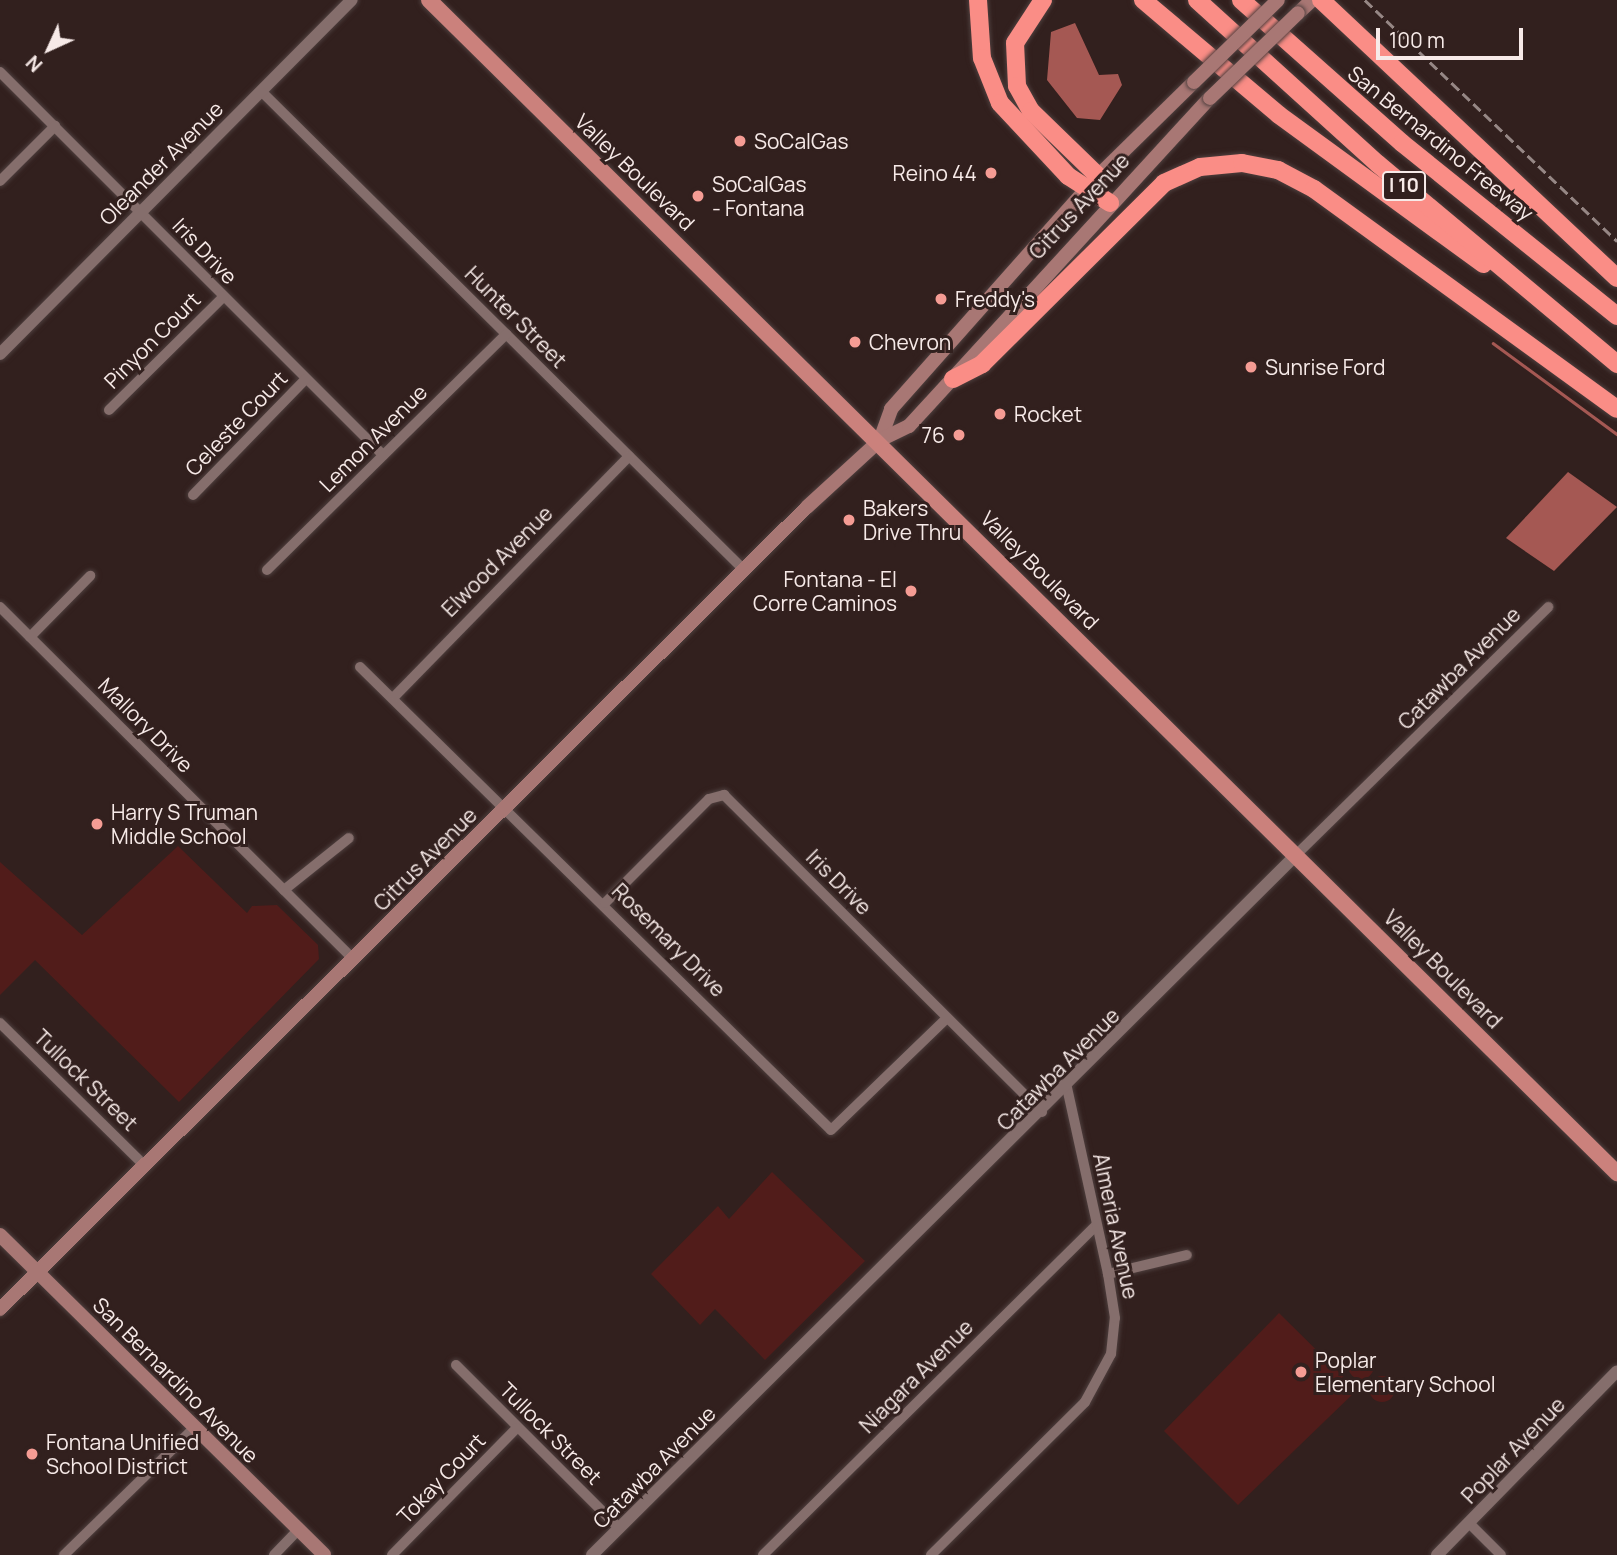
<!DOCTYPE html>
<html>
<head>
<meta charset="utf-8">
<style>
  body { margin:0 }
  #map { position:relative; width:1617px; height:1555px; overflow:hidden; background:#32201e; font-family:Manrope,sans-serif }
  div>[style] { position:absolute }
  .green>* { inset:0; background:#511c1a }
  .round { border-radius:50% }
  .water>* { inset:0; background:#a55853 }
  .stream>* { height:2.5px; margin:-1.25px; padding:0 1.25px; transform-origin:1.25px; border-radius:1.25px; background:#a55853 }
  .roads { filter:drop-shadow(0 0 2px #4e3f3e) drop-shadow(0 0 2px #4e3f3e) }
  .minor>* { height:10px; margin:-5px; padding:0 5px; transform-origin:5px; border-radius:5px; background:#856e6c }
  .tertiary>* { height:12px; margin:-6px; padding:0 6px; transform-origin:6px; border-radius:6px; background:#856e6c }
  .secondary>* { height:14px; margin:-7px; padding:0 7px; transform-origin:7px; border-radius:7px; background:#a87774 }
  .primary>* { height:16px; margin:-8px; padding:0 8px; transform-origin:8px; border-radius:8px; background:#cb817c }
  .motorway>* { height:18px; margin:-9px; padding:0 9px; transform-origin:9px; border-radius:9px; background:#fa8d86 }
  .rail>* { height:2.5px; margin-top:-1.25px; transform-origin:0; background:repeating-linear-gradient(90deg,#968785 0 10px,transparent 0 15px) }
  .bridges { filter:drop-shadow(0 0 2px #4e3f3e) drop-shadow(0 0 2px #4e3f3e) }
  .secondary-bridge>* { height:14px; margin:-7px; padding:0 7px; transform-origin:7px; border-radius:7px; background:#a87774 }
  .dots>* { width:19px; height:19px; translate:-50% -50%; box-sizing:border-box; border:4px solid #32201e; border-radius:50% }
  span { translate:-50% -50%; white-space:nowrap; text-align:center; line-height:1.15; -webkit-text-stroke:6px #32201e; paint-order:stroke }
  .shield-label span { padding:2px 5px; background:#32201e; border:2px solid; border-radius:5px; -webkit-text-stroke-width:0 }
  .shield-label { font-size:19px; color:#f7eae8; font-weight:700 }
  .poi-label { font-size:21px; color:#f7eae8 }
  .left { translate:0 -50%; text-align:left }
  .right { translate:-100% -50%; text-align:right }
  .street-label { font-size:21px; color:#f7eae8 }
  .north { position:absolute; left:14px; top:14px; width:70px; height:70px; -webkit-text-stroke:5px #32201e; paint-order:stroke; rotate:225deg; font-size:19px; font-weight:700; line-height:28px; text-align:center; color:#f7eae8 }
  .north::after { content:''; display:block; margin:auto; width:24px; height:32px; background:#f7eae8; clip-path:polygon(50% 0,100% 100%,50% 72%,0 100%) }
  .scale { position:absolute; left:1376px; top:28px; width:147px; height:32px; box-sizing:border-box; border:4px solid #f7eae8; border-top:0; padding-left:9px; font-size:21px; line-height:24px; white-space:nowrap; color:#f7eae8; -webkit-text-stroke:5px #32201e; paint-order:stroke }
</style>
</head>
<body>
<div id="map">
  <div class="green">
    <i style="clip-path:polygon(178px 846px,247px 913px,252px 906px,277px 905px,318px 945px,319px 959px,179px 1102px,35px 960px,0 995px,0 862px,82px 935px)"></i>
    <i style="clip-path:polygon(772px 1172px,865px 1261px,765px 1360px,715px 1309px,700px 1325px,651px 1274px,718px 1206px,729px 1219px)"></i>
    <i style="clip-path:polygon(1279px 1313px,1357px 1390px,1238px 1505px,1164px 1431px)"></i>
    <i class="round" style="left:1348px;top:1353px;width:26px;height:26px"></i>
    <i class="round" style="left:1369px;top:1376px;width:26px;height:26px"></i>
  </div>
  <div class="water">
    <i style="clip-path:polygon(1075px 23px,1099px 75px,1118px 74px,1122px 85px,1100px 120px,1077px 118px,1047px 80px,1051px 32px)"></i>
    <i style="clip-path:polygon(1568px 472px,1617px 507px,1554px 571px,1506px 538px)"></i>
  </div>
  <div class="stream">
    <i style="left:1493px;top:343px;width:154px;rotate:36.3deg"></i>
  </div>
  <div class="roads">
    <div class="minor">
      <i style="left:0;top:72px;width:542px;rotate:45deg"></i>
      <i style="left:261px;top:91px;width:680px;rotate:44.76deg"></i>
      <i style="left:0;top:181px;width:78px;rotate:-45deg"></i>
      <i style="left:109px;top:410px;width:161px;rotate:-44.7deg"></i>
      <i style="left:193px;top:495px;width:162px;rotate:-45.8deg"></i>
      <i style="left:267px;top:570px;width:336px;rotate:-44.6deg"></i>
      <i style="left:0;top:607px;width:499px;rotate:44.9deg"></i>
      <i style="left:30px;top:637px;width:86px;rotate:-45.5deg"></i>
      <i style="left:360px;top:667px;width:660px;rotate:44.51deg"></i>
      <i style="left:831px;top:1130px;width:161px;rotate:-44deg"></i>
      <i style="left:395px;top:696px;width:335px;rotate:-45.7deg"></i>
      <i style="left:1298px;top:853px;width:351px;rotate:-44.5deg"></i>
      <i style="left:284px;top:890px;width:83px;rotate:-38.7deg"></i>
      <i style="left:605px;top:903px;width:147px;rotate:-45deg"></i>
      <i style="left:709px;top:799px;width:16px;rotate:-15deg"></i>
      <i style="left:724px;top:795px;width:449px;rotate:44.9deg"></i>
      <i style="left:0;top:1023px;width:202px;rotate:44.6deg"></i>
      <i style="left:1108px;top:1274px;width:81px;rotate:-13.5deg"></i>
      <i style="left:456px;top:1365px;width:231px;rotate:45deg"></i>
      <i style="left:1469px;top:1523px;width:45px;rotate:45deg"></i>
      <i style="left:64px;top:1555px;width:182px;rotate:-44.3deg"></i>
      <i style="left:274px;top:1555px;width:35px;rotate:-46deg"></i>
      <i style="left:392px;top:1555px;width:178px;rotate:-45.5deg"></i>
      <i style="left:763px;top:1555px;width:469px;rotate:-44.7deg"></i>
      <i style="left:931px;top:1555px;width:217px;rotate:-44.8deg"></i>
      <i style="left:1085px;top:1402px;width:55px;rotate:-61.6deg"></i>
      <i style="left:1111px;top:1354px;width:36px;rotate:-84deg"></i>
      <i style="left:1115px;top:1318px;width:45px;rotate:-99deg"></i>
      <i style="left:1108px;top:1274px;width:191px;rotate:-102.4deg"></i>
    </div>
    <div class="tertiary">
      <i style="left:0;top:354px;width:499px;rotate:-45.2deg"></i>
      <i style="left:592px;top:1555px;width:996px;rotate:-44.84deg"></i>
      <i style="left:1437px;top:1555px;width:257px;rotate:-45.6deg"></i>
    </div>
    <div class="secondary">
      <i style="left:1298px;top:13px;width:19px;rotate:-43deg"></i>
      <i style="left:880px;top:440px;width:33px;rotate:-70deg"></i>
      <i style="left:891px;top:409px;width:312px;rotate:-48.4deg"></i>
      <i style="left:1098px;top:176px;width:134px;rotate:-44.4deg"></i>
      <i style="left:0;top:1235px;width:455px;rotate:44.6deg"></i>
      <i style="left:0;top:1309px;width:1138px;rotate:-44.82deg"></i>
      <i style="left:807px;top:507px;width:99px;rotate:-42.5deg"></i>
      <i style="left:880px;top:440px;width:32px;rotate:-26deg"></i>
      <i style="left:909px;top:426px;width:445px;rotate:-47.5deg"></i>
    </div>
    <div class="primary">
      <i style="left:429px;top:0;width:1670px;rotate:44.64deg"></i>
    </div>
    <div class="motorway">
      <i style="left:978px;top:0;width:58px;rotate:86.1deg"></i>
      <i style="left:982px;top:58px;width:48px;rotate:68.2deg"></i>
      <i style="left:1000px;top:103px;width:100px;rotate:47deg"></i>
      <i style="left:1068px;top:176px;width:50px;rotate:32.7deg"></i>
      <i style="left:1043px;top:0;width:51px;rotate:123.1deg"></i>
      <i style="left:1015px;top:43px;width:43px;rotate:87.3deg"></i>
      <i style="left:1017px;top:86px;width:29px;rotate:61deg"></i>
      <i style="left:1031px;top:111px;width:93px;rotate:44.1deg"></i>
      <i style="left:1143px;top:0;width:178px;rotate:40.2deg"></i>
      <i style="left:1279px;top:115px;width:253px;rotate:36.1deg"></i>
      <i style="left:1197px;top:0;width:244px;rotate:42.2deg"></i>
      <i style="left:1378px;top:164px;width:312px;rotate:39.9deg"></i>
      <i style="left:1241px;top:0;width:215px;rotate:41.6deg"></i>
      <i style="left:1402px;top:143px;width:276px;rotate:38.8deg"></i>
      <i style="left:1321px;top:0;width:406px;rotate:43.2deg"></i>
      <i style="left:953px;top:379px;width:33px;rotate:-27deg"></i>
      <i style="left:982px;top:364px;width:257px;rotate:-44.8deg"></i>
      <i style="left:1164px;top:183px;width:39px;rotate:-24deg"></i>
      <i style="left:1200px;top:167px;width:42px;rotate:-5.4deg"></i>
      <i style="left:1242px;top:163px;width:37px;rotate:11deg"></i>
      <i style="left:1278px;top:170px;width:41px;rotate:27.8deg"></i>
      <i style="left:1314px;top:189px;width:374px;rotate:36deg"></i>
    </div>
  </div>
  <div class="rail">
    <i style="left:1365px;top:0;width:349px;rotate:43.7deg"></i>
  </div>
  <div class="bridges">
    <div class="secondary-bridge">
      <i style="left:1194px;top:82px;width:117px;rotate:-44.3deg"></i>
      <i style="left:1210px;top:98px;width:122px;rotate:-44deg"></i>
    </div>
  </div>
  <div class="dots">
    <i style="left:740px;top:141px;background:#f59c94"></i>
    <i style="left:991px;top:173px;background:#f59c94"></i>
    <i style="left:698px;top:196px;background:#f59c94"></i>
    <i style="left:941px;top:299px;background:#f59c94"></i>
    <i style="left:855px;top:342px;background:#f59c94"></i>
    <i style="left:1251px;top:367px;background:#f59c94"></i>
    <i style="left:1000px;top:414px;background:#f59c94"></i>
    <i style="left:959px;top:435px;background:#f59c94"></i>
    <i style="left:849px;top:520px;background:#f59c94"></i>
    <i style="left:911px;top:591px;background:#f59c94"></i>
    <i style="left:97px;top:824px;background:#f59c94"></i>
    <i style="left:1301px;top:1372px;background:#f59c94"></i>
    <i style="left:32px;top:1454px;background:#f59c94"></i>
  </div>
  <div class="shield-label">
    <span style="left:1404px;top:186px">I 10</span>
  </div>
  <div class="poi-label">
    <span class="left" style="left:754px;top:141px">SoCalGas</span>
    <span class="right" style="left:977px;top:173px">Reino 44</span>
    <span class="left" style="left:712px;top:196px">SoCalGas<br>- Fontana</span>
    <span class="left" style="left:955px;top:299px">Freddy's</span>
    <span class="left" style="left:869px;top:342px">Chevron</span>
    <span class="left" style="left:1265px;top:367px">Sunrise Ford</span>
    <span class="left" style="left:1014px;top:414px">Rocket</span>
    <span class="right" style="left:945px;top:435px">76</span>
    <span class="left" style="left:863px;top:520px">Bakers<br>Drive Thru</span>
    <span class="right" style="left:897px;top:591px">Fontana - El<br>Corre Caminos</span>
    <span class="left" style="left:111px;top:824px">Harry S Truman<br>Middle School</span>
    <span class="left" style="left:1315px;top:1372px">Poplar<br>Elementary School</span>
    <span class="left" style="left:46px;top:1454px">Fontana Unified<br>School District</span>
  </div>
  <div class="street-label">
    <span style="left:1441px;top:143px;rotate:39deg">San Bernardino Freeway</span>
    <span style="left:161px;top:163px;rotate:-45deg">Oleander Avenue</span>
    <span style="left:635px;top:172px;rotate:44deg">Valley Boulevard</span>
    <span style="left:1079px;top:206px;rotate:-47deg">Citrus Avenue</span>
    <span style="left:205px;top:251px;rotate:46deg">Iris Drive</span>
    <span style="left:516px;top:317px;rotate:45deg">Hunter Street</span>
    <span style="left:152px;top:340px;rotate:-45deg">Pinyon Court</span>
    <span style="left:236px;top:423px;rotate:-46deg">Celeste Court</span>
    <span style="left:373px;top:438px;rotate:-45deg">Lemon Avenue</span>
    <span style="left:497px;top:561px;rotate:-45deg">Elwood Avenue</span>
    <span style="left:1040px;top:570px;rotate:45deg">Valley Boulevard</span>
    <span style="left:1459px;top:668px;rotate:-45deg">Catawba Avenue</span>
    <span style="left:146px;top:725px;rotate:45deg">Mallory Drive</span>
    <span style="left:425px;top:859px;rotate:-45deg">Citrus Avenue</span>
    <span style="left:839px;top:882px;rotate:45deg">Iris Drive</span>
    <span style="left:669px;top:940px;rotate:45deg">Rosemary Drive</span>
    <span style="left:1443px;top:969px;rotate:45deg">Valley Boulevard</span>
    <span style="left:1058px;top:1069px;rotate:-45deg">Catawba Avenue</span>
    <span style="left:86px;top:1080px;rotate:44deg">Tullock Street</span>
    <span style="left:1116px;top:1226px;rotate:78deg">Almeria Avenue</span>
    <span style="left:916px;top:1376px;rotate:-45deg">Niagara Avenue</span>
    <span style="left:176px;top:1380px;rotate:45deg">San Bernardino Avenue</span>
    <span style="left:551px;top:1433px;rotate:45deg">Tullock Street</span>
    <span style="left:1513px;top:1450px;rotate:-46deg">Poplar Avenue</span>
    <span style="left:654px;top:1467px;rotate:-45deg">Catawba Avenue</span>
    <span style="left:441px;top:1478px;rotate:-46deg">Tokay Court</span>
  </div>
  <div class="north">N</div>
  <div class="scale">100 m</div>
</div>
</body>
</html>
